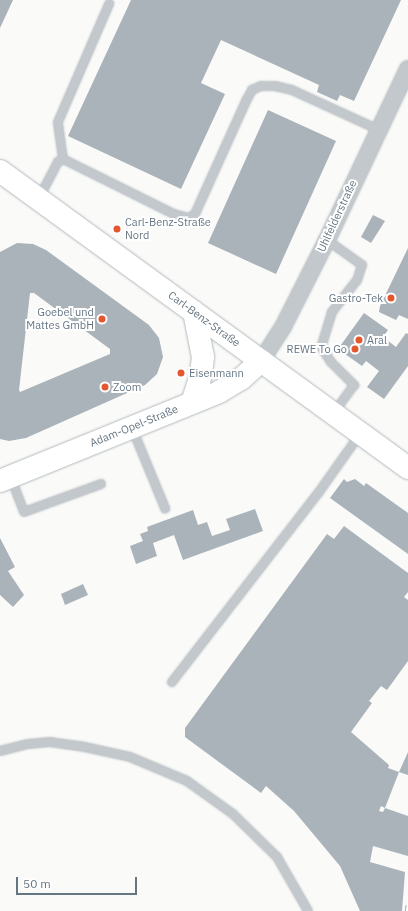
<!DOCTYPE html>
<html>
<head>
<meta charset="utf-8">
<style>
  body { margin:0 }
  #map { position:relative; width:408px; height:911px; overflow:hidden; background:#fafaf8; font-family:"IBM Plex Sans",sans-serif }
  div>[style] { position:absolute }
  .building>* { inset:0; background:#aab3b9 }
  .roads { filter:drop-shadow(0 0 1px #b3babf) drop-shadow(0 0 1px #b3babf) }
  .lane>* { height:8px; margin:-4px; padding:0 4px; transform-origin:4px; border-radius:4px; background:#c3c8cc }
  .street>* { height:16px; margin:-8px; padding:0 8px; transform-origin:8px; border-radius:8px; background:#c3c8cc }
  .secondary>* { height:22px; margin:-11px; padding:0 11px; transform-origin:11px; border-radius:11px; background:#fff }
  .rail>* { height:4.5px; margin-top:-2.25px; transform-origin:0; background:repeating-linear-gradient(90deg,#fff 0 9px,#a2aab0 0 18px); box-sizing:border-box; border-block:1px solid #a2aab0 }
  .dots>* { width:11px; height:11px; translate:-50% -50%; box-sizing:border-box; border:2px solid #fff; border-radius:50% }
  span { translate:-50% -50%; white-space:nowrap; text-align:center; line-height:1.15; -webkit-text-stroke:4px #fff; paint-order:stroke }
  .street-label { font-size:11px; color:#657683 }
  .poi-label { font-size:11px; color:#657683 }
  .left { translate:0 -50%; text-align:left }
  .right { translate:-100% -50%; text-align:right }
  .scale { position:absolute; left:16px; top:877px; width:121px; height:18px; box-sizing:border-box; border:2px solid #657683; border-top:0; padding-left:5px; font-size:12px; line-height:14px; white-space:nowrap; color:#657683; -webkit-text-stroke:3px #fff; paint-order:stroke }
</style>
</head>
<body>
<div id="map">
  <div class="building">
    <i style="clip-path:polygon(0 0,13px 0,0 28px)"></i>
    <i style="clip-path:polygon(131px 0,401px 0,354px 101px,340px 95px,337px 101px,317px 92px,319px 85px,221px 40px,201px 83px,225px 94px,181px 189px,68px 136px)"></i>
    <i style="clip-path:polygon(268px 110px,336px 141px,276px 274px,208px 243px)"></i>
    <i style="clip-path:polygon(373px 215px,385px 221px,371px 243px,361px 237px)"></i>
    <i style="clip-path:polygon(evenodd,17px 243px,33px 244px,46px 250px,149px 325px,159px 338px,163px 357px,157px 374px,145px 385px,26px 438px,9px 441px,0 439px,0 252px,17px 243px,30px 293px,34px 293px,110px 349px,110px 354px,20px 392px,19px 390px,30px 293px)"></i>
    <i style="clip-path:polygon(408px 248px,408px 319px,399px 315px,396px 320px,379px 312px,380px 306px)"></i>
    <i style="clip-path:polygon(364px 313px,388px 330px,383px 337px,396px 347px,406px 333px,408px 334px,408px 366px,384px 399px,367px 387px,379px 371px,366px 361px,362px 366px,338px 349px)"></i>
    <i style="clip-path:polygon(344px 479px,347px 482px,355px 479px,364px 486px,366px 483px,408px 513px,408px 554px,330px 498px)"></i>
    <i style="clip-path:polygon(255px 509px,263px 531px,183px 560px,174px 535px,153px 543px,157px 556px,136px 564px,130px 546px,143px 541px,140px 534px,148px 531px,147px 527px,193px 510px,198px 525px,207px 522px,212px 536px,230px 530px,226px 519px)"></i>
    <i style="clip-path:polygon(344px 526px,408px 573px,408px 592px,404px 597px,408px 600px,408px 661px,387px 690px,381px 686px,369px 701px,372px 703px,351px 732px,389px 765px,388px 768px,399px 772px,385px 808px,381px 806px,379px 811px,383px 812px,385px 808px,408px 816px,408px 856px,373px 846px,370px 862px,405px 872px,402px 911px,360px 911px,340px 866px,294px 811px,266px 786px,261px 793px,185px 737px,185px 728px,327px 534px,334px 539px)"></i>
    <i style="clip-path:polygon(0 538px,15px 567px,8px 571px,24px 595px,13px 607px,0 595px)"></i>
    <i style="clip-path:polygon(83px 584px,88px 595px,65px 605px,61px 594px)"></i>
    <i style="clip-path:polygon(408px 752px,408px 775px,399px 772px)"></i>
  </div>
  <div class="roads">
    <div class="lane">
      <i style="left:63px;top:159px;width:37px;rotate:-98deg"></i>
      <i style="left:58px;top:122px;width:129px;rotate:-66.6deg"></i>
      <i style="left:39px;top:198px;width:41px;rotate:-62.2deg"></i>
      <i style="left:58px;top:162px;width:6px;rotate:-31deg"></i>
      <i style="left:63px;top:159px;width:124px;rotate:26.4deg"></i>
      <i style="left:174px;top:214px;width:16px;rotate:15deg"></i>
      <i style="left:189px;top:218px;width:7px;rotate:-34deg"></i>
      <i style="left:195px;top:214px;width:124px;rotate:-65.7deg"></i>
      <i style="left:246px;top:101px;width:13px;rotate:-61deg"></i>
      <i style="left:252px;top:90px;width:10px;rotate:-24deg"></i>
      <i style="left:261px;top:86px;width:14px"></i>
      <i style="left:275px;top:86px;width:17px;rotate:13deg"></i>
      <i style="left:292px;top:90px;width:94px;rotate:24.6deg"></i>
      <i style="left:327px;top:240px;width:43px;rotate:35.5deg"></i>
      <i style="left:362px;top:265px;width:16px;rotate:108deg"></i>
      <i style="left:357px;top:280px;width:41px;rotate:128deg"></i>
      <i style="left:332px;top:312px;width:37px;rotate:107deg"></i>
      <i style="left:321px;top:347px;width:18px;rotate:56deg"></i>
      <i style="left:331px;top:362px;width:33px;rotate:45deg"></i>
      <i style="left:354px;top:385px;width:34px;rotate:126deg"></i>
      <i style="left:132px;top:428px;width:87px;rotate:67.6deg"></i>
      <i style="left:11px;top:478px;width:36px;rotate:69deg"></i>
      <i style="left:24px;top:512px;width:82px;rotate:-20deg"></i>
      <i style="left:172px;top:682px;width:240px;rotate:-52.3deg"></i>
      <i style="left:319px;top:492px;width:71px;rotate:-54.7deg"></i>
      <i style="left:0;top:751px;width:29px;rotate:-14deg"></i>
      <i style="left:28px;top:744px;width:22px;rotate:-5deg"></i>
      <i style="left:50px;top:742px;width:30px;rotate:8deg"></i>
      <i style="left:80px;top:746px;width:51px;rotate:12.4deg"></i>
      <i style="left:130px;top:757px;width:62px;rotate:22.8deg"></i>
      <i style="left:187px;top:781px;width:57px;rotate:35.7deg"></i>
      <i style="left:233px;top:814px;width:62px;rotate:44.3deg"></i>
      <i style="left:277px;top:857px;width:62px;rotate:60.1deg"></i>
    </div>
    <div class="street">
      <i style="left:261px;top:361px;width:40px;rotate:-57.1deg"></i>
      <i style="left:283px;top:327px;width:97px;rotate:-63.2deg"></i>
      <i style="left:327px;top:240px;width:189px;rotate:-64.7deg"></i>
    </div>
    <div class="secondary">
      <i style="left:0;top:171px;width:505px;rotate:36.05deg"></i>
      <i style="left:192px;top:403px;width:29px;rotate:-72deg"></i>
      <i style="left:201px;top:375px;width:18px;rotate:-84deg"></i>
      <i style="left:203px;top:357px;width:46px;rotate:-101.3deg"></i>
      <i style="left:0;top:481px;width:236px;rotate:-22.1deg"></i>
      <i style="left:219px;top:392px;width:26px;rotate:-31deg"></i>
      <i style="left:241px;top:379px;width:27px;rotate:-42deg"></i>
    </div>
  </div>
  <div class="rail">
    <i style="left:407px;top:911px;width:6px;rotate:-81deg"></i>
  </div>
  <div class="dots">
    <i style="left:117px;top:229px;background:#e4572e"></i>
    <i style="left:391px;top:298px;background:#e4572e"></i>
    <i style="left:102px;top:319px;background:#e4572e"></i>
    <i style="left:359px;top:340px;background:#e4572e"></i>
    <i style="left:355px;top:349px;background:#e4572e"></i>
    <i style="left:181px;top:373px;background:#e4572e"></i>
    <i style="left:105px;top:387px;background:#e4572e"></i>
  </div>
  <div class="street-label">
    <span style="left:337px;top:216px;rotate:-65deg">Uhlfelderstraße</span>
    <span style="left:204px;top:319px;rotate:36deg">Carl-Benz-Straße</span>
    <span style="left:134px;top:426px;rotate:-22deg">Adam-Opel-Straße</span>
  </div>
  <div class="poi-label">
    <span class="left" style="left:125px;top:229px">Carl-Benz-Straße<br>Nord</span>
    <span class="right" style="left:383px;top:298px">Gastro-Tek</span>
    <span class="right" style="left:94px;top:319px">Goebel und<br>Mattes GmbH</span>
    <span class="left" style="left:367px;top:340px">Aral</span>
    <span class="right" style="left:347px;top:349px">REWE To Go</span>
    <span class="left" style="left:189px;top:373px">Eisenmann</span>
    <span class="left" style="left:113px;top:387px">Zoom</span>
  </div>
  <div class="scale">50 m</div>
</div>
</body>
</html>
